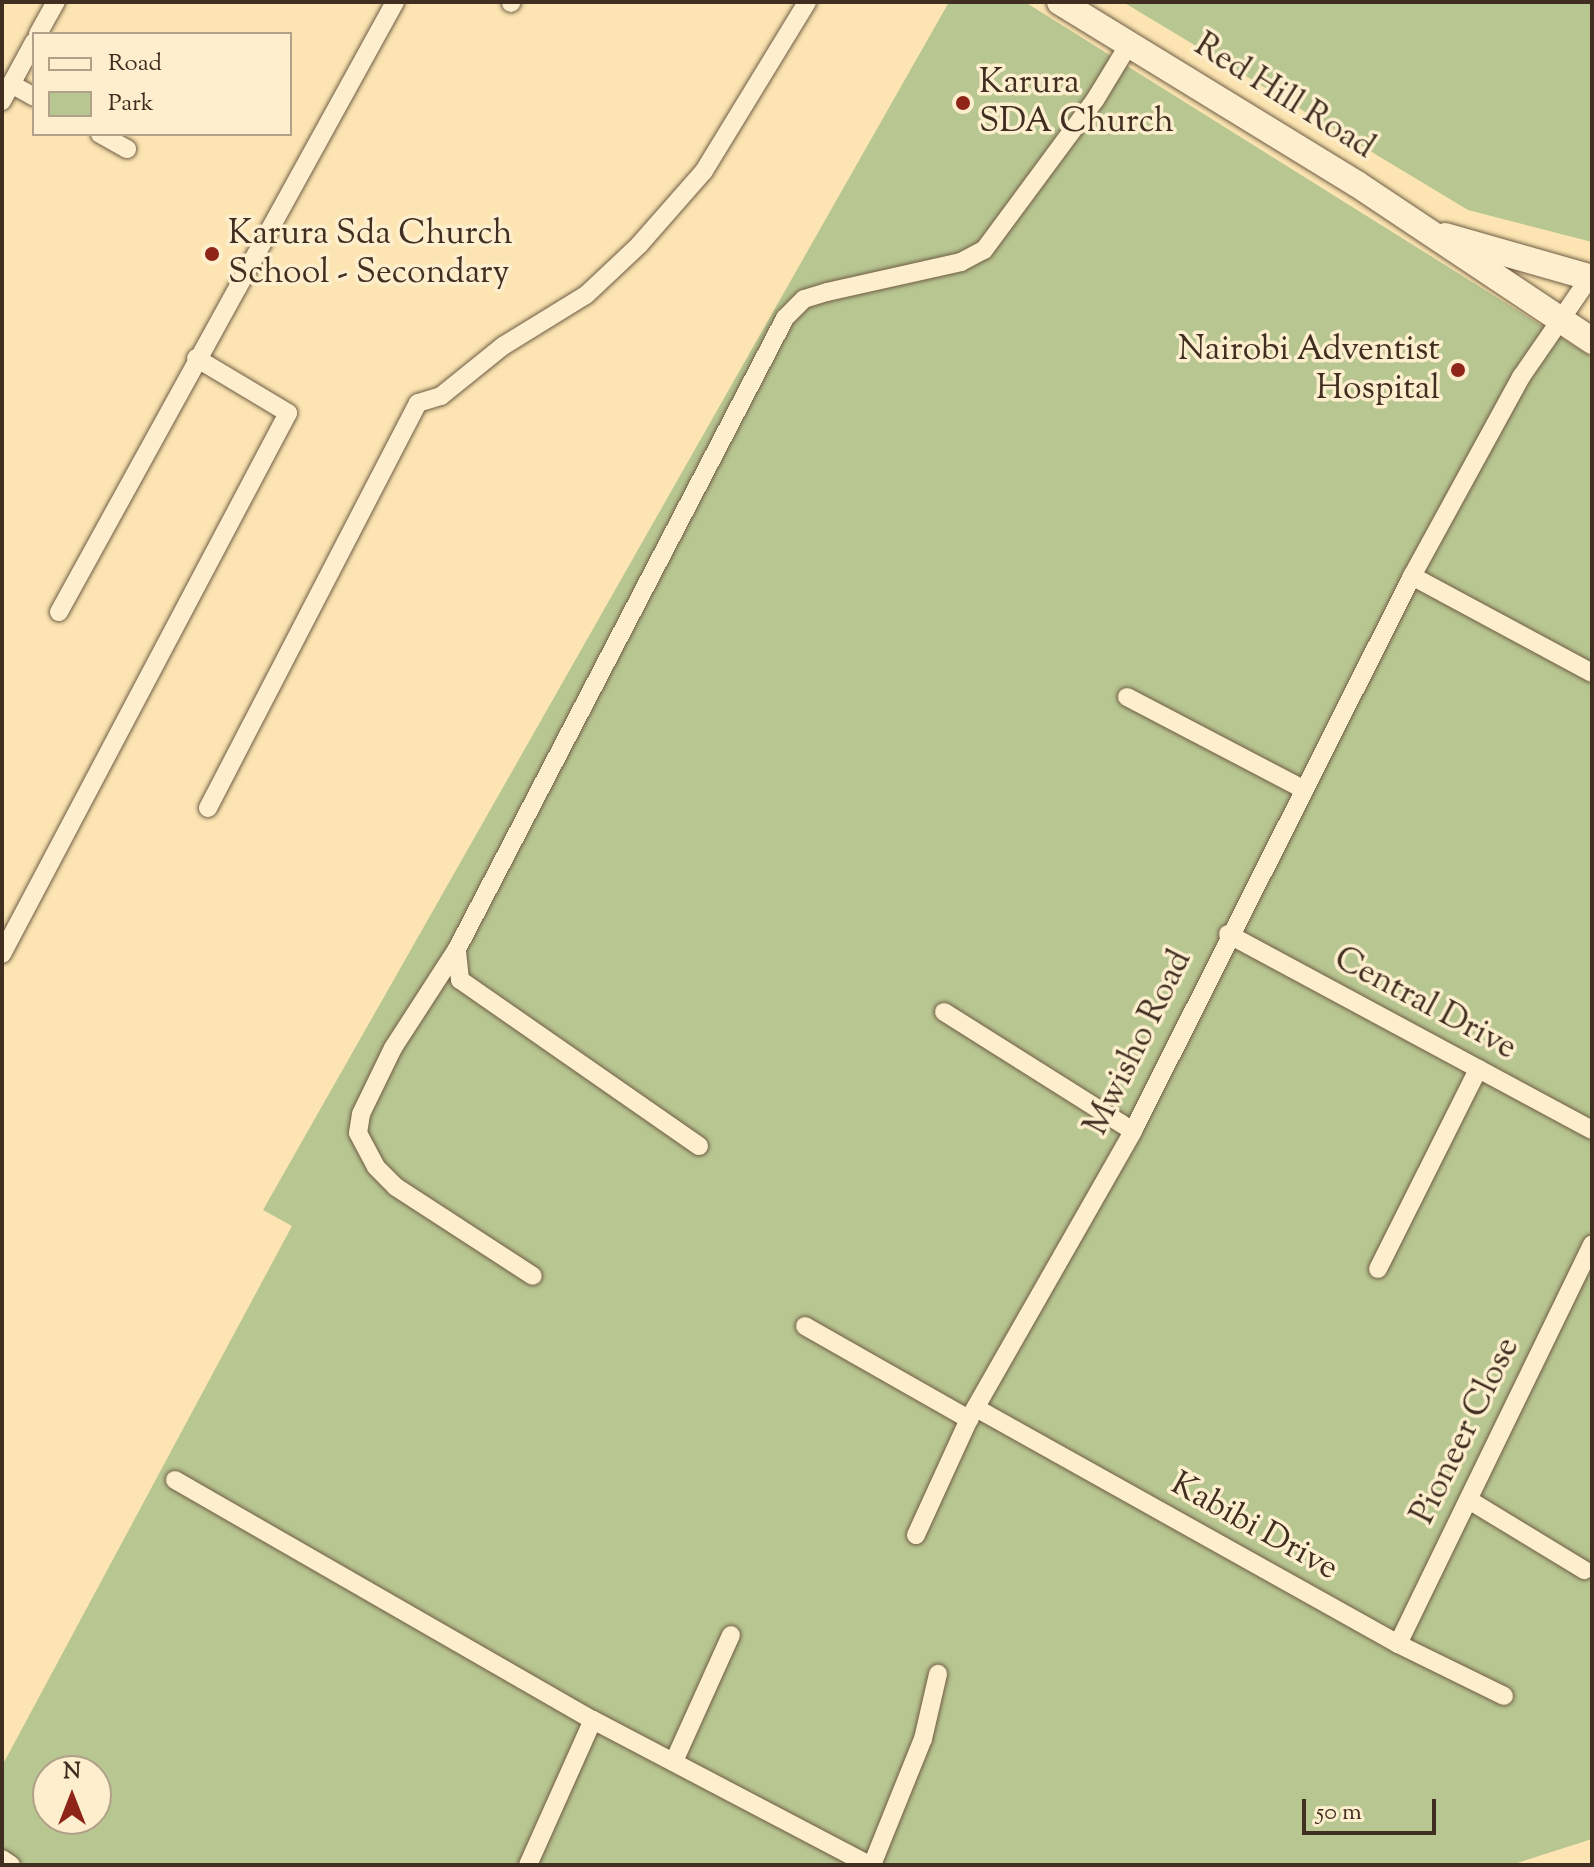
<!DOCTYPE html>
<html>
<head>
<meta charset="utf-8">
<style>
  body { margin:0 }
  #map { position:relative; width:1594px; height:1867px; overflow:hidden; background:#fce5b2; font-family:"Sorts Mill Goudy",serif }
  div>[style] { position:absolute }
  .green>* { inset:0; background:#b8c691 }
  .roads { filter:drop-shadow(0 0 2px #6f5c45) drop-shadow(0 0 2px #6f5c45) }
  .street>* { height:18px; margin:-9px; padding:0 9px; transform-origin:9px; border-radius:9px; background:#fdeecd }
  .secondary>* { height:26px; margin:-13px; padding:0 13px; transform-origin:13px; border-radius:13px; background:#fdeecd }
  .dots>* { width:22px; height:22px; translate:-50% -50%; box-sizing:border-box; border:4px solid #fdeecd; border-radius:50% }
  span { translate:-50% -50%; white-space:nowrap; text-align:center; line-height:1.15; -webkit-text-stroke:7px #fdeecd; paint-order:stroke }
  .poi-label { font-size:34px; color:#402e21 }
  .left { translate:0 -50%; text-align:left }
  .right { translate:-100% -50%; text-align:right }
  .street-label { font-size:34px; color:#402e21 }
  .frame { position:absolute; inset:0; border:4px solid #402e21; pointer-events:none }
  .legend { position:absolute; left:32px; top:32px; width:260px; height:104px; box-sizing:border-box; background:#fdeecd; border:2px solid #b1a188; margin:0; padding:10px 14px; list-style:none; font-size:24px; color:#402e21 }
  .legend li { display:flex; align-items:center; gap:16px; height:40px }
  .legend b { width:40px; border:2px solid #b1a188 }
  .north { position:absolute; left:32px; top:1755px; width:80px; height:80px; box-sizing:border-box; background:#fdeecd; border:2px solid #b1a188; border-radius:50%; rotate:0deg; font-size:22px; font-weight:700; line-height:32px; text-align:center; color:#402e21 }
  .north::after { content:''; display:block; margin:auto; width:28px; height:36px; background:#8f2418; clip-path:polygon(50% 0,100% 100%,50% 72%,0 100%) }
  .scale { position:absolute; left:1302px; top:1799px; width:134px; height:36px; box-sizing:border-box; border:4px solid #402e21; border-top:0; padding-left:10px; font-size:24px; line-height:28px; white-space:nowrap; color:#402e21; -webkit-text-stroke:6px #fdeecd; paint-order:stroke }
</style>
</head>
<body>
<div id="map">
  <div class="green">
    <i style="clip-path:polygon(evenodd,949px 2px,1025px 2px,1592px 357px,1592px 1839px,1511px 1865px,2px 1865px,2px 1766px,292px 1226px,263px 1210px,949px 2px,48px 1771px,96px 1771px,96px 1819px,48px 1819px,48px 1771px)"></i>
    <i style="clip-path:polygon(1123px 2px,1592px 2px,1592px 242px,1468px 210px)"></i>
  </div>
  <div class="roads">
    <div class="street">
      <i style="left:511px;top:3px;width:1px;rotate:-45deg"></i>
      <i style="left:38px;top:34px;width:37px;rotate:-61deg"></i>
      <i style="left:11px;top:84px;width:26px;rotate:29deg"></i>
      <i style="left:2px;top:101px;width:67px;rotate:-61.5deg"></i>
      <i style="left:100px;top:134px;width:31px;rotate:29deg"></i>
      <i style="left:1590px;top:277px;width:121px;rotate:124.6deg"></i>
      <i style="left:1521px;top:377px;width:227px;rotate:118.7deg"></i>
      <i style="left:1412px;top:576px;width:204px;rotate:28.3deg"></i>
      <i style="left:59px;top:612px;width:696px;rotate:-61.15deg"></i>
      <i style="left:1127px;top:697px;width:196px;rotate:27.6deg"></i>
      <i style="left:208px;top:808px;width:456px;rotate:-62.6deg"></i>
      <i style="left:418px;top:403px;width:24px;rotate:-17deg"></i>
      <i style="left:441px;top:396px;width:80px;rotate:-38.9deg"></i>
      <i style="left:503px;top:346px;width:97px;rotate:-31.6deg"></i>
      <i style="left:586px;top:295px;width:73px;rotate:-43.3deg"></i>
      <i style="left:639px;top:245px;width:98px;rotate:-48.7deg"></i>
      <i style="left:704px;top:171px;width:198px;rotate:-58.6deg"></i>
      <i style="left:1228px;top:934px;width:413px;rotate:28.3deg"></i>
      <i style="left:457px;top:949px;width:118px;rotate:122.9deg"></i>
      <i style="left:393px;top:1048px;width:73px;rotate:115.9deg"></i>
      <i style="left:361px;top:1114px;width:19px;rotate:99deg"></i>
      <i style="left:358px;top:1133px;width:38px;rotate:62deg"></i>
      <i style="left:376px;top:1167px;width:28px;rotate:45deg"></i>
      <i style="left:396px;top:1187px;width:163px;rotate:33deg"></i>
      <i style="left:2px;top:954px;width:612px;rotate:-62.14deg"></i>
      <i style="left:288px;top:413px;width:107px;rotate:-149.1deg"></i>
      <i style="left:944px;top:1012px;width:223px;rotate:32.2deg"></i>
      <i style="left:699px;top:1146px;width:291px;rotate:-145.2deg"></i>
      <i style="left:460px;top:980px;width:31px;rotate:-96deg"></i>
      <i style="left:457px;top:949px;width:711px;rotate:-62.53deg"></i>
      <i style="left:785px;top:318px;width:27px;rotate:-45deg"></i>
      <i style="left:804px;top:299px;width:24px;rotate:-17deg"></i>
      <i style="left:827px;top:292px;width:137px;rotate:-12.6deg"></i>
      <i style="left:961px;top:262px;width:26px;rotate:-28deg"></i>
      <i style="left:984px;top:250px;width:187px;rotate:-53.5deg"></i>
      <i style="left:1095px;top:100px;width:66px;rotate:-58.7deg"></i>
      <i style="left:1378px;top:1269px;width:224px;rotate:-63.4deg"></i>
      <i style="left:805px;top:1326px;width:189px;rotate:29.6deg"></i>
      <i style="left:976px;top:1408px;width:484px;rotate:29.2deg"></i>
      <i style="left:1398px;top:1644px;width:118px;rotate:26.1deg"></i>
      <i style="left:175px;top:1480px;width:482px;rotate:29.9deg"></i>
      <i style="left:593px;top:1720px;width:312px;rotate:27.7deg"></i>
      <i style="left:1469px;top:1500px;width:135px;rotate:31.3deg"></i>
      <i style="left:916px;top:1535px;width:128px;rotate:-65.4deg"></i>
      <i style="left:969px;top:1419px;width:331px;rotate:-60.3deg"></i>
      <i style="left:1133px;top:1131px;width:621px;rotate:-63.31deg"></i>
      <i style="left:1398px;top:1644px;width:444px;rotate:-64.1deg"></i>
      <i style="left:675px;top:1759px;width:136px;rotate:-65.7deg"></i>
      <i style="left:2px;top:1859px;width:11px;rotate:34deg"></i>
      <i style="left:528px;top:1865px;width:159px;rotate:-65.9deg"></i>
      <i style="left:872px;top:1865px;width:136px;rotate:-68deg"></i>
      <i style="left:923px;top:1739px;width:67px;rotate:-77deg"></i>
    </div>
    <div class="secondary">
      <i style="left:1060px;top:2px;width:348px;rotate:31.5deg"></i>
      <i style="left:1357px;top:184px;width:283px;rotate:33.7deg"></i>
      <i style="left:1445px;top:236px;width:153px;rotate:15.9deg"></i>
    </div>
  </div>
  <div class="dots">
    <i style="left:963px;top:103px;background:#8f2418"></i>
    <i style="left:212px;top:254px;background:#8f2418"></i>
    <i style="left:1458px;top:370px;background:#8f2418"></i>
  </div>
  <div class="poi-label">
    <span class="left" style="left:979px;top:103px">Karura<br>SDA Church</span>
    <span class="left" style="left:228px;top:254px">Karura Sda Church<br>School - Secondary</span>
    <span class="right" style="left:1440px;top:370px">Nairobi Adventist<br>Hospital</span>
  </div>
  <div class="street-label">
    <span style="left:1284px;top:97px;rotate:32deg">Red Hill Road</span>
    <span style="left:1425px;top:1004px;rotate:28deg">Central Drive</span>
    <span style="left:1139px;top:1043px;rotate:-64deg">Mwisho Road</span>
    <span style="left:1466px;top:1431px;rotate:-64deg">Pioneer Close</span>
    <span style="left:1254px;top:1527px;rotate:29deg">Kabibi Drive</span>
  </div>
  <div class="frame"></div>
  <ul class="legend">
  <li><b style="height:10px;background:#fdeecd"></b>Road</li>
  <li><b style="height:22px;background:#b8c691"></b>Park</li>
  </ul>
  <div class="north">N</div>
  <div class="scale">50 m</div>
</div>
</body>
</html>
